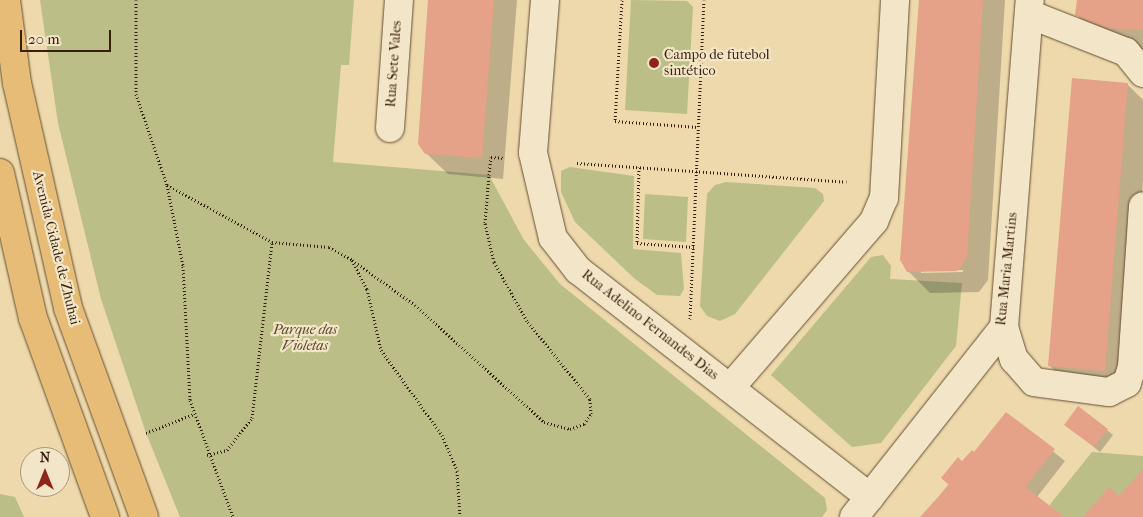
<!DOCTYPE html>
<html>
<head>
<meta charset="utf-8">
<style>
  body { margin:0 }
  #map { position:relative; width:1143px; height:517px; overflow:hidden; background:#edd9ab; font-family:"IM FELL French Canon",serif }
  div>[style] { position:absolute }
  .green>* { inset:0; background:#bbbe87 }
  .shadow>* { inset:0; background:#0003 }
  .building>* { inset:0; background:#e5a288 }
  .path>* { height:3px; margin-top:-1.5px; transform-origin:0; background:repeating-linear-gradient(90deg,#381f0c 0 1px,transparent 0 3.5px) }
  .roads { filter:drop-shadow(0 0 1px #654e34) drop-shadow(0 0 1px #654e34) }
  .minor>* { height:28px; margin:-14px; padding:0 14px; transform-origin:14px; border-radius:14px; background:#f3e6c8 }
  .major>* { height:28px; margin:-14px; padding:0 14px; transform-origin:14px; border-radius:14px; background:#e6bc76 }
  .dots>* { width:14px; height:14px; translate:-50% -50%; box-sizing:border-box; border:2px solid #f3e6c8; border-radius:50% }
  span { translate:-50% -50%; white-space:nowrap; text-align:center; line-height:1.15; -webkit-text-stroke:4.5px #f3e6c8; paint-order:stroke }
  .poi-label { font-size:14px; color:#381f0c }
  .left { translate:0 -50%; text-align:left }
  .street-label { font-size:14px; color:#381f0c }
  .park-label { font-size:14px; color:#59472b; font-style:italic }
  .north { position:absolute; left:20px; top:447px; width:50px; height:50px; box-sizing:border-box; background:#f3e6c8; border:1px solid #a8967d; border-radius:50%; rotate:0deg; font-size:14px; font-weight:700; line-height:20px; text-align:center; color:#381f0c }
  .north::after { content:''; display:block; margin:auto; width:18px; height:22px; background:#8f2418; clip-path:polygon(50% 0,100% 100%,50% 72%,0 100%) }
  .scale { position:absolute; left:20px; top:30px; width:91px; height:22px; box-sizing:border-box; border:2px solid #381f0c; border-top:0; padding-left:6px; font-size:15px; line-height:18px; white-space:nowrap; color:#381f0c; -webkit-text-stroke:4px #f3e6c8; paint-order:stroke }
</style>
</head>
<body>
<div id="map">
  <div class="green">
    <i style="clip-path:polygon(40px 0,354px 0,349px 65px,341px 65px,333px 162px,489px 175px,524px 240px,560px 284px,825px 498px,827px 510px,822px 517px,180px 517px,146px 433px,101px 299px,58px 123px)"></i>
    <i style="clip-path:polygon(631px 0,687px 1px,693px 7px,687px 114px,625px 110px)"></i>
    <i style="clip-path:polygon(570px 167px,634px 176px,633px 249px,681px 253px,684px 289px,680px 296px,657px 295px,635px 279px,575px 222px,561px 192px,561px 171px)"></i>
    <i style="clip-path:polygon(726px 182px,815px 188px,823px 194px,824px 201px,735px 314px,720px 321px,707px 316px,700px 306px,707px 194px,715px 185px)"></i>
    <i style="clip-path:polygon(645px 194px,688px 197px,686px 242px,643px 239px)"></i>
    <i style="clip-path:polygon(883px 255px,891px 266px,890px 279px,962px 283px,956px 346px,881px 443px,852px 447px,771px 375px,871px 257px)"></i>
    <i style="clip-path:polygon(1092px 452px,1143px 456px,1143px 517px,1040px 517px)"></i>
    <i style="clip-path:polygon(0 494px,15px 497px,24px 517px,0 517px)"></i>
  </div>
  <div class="shadow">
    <i style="clip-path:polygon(429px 0,517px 0,503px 179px,448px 174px,426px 153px)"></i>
    <i style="clip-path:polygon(evenodd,920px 0,1005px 0,988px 280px,979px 292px,930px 293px,908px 271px,920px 0,921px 270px,963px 270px,963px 272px,921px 273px,921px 270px)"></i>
    <i style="clip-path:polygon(1078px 0,1143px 0,1143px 49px,1098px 36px,1077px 15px)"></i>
    <i style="clip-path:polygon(1073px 80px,1128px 85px,1143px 100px,1143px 181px,1126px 392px,1071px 387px,1050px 366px)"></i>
    <i style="clip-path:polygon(1006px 414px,1065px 461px,1037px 497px,1059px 517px,922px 517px)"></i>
    <i style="clip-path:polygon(1065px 424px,1107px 430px,1113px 435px,1100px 452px)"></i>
  </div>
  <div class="building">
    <i style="clip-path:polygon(428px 0,494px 0,482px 158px,425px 154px,418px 144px)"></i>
    <i style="clip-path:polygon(919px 0,983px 0,967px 258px,957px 271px,907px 272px,900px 260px)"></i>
    <i style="clip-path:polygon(1077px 0,1143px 0,1143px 30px,1106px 28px,1075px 15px)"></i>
    <i style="clip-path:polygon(1072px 78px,1128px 83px,1105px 371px,1048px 366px)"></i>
    <i style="clip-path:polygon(1078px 406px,1108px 429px,1094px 447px,1064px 425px)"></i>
    <i style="clip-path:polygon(1006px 412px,1055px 449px,1025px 487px,1065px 517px,920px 517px,949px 485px,941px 478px,958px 457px,962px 461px,972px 450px,974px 452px)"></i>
    <i style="clip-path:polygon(1143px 469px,1143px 517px,1083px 517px,1109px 487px,1119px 496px)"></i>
  </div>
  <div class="path">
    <i style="left:136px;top:0;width:94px;rotate:90deg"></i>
    <i style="left:136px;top:94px;width:96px;rotate:71.2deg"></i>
    <i style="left:167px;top:185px;width:83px;rotate:78.8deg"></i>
    <i style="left:183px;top:266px;width:134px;rotate:87deg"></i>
    <i style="left:190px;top:400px;width:125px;rotate:69.8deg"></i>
    <i style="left:622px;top:0;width:121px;rotate:93.3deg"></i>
    <i style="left:615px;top:121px;width:83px;rotate:4.1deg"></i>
    <i style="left:577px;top:163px;width:270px;rotate:4deg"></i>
    <i style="left:639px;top:167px;width:76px;rotate:91.5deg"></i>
    <i style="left:637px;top:243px;width:57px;rotate:4deg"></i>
    <i style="left:167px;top:185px;width:119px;rotate:28.5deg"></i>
    <i style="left:272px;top:242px;width:57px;rotate:5deg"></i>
    <i style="left:329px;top:247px;width:26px;rotate:29deg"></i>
    <i style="left:352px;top:260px;width:33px;rotate:63deg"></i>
    <i style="left:367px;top:289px;width:63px;rotate:77.1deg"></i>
    <i style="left:381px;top:350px;width:105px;rotate:54.3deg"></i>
    <i style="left:442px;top:435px;width:39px;rotate:67deg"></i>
    <i style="left:457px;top:471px;width:46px;rotate:86.3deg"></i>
    <i style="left:352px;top:260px;width:77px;rotate:35.5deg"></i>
    <i style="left:415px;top:305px;width:174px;rotate:42.2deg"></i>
    <i style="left:544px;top:422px;width:27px;rotate:15deg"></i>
    <i style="left:570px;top:429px;width:15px;rotate:-20deg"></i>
    <i style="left:584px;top:424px;width:12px;rotate:-55deg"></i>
    <i style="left:591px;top:414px;width:15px;rotate:-94deg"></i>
    <i style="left:590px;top:399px;width:100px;rotate:-128.9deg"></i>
    <i style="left:527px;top:321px;width:68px;rotate:-119.2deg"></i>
    <i style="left:494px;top:262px;width:40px;rotate:-103deg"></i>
    <i style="left:485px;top:223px;width:48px;rotate:-85.2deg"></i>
    <i style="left:489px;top:175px;width:18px;rotate:-84deg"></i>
    <i style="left:491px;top:157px;width:14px;rotate:4deg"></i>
    <i style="left:690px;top:319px;width:319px;rotate:-87.5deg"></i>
    <i style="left:146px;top:433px;width:52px;rotate:-21.6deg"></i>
    <i style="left:207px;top:455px;width:21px;rotate:-14deg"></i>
    <i style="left:227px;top:450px;width:41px;rotate:-52deg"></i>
    <i style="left:252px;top:418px;width:177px;rotate:-83.5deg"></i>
  </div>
  <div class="roads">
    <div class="minor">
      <i style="left:545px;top:0;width:153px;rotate:94.5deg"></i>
      <i style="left:533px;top:153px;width:87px;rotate:76.8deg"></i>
      <i style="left:553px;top:238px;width:41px;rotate:52deg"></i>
      <i style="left:578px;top:270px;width:370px;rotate:37.9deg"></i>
      <i style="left:1029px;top:14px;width:104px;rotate:21.4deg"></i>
      <i style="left:1126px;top:52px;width:27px;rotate:51deg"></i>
      <i style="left:390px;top:128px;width:128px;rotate:-86deg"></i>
      <i style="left:1004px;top:327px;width:34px;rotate:73deg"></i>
      <i style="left:1014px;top:359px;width:30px;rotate:49deg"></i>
      <i style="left:1034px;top:382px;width:76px;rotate:7.6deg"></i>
      <i style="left:1109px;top:392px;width:20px;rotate:-27deg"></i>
      <i style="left:1127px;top:383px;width:17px;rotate:-73deg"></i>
      <i style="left:1132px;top:367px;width:161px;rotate:-86.1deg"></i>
      <i style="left:730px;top:388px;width:221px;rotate:-49.2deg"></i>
      <i style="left:874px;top:221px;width:25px;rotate:-67deg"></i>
      <i style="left:884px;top:198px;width:198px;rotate:-86.8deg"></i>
      <i style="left:854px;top:517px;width:242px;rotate:-51.7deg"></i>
      <i style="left:1004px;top:327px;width:328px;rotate:-85.5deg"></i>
    </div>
    <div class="major">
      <i style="left:6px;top:0;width:84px;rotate:82.5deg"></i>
      <i style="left:17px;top:83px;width:231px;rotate:77.2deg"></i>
      <i style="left:68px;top:308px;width:222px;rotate:70deg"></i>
      <i style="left:0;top:173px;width:149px;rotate:77.2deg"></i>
      <i style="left:33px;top:318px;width:212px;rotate:70.1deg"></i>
    </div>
  </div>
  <div class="dots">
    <i style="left:654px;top:63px;background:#8f2418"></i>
  </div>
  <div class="poi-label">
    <span class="left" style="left:664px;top:63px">Campo de futebol<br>sintético</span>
  </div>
  <div class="street-label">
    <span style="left:394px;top:64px;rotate:-86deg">Rua Sete Vales</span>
    <span style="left:56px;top:248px;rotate:76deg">Avenida Cidade de Zhuhai</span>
    <span style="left:1007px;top:269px;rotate:-84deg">Rua Maria Martins</span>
    <span style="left:650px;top:325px;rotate:38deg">Rua Adelino Fernandes Dias</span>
  </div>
  <div class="park-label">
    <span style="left:305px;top:338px">Parque das<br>Violetas</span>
  </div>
  <div class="north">N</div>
  <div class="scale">20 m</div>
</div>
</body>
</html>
